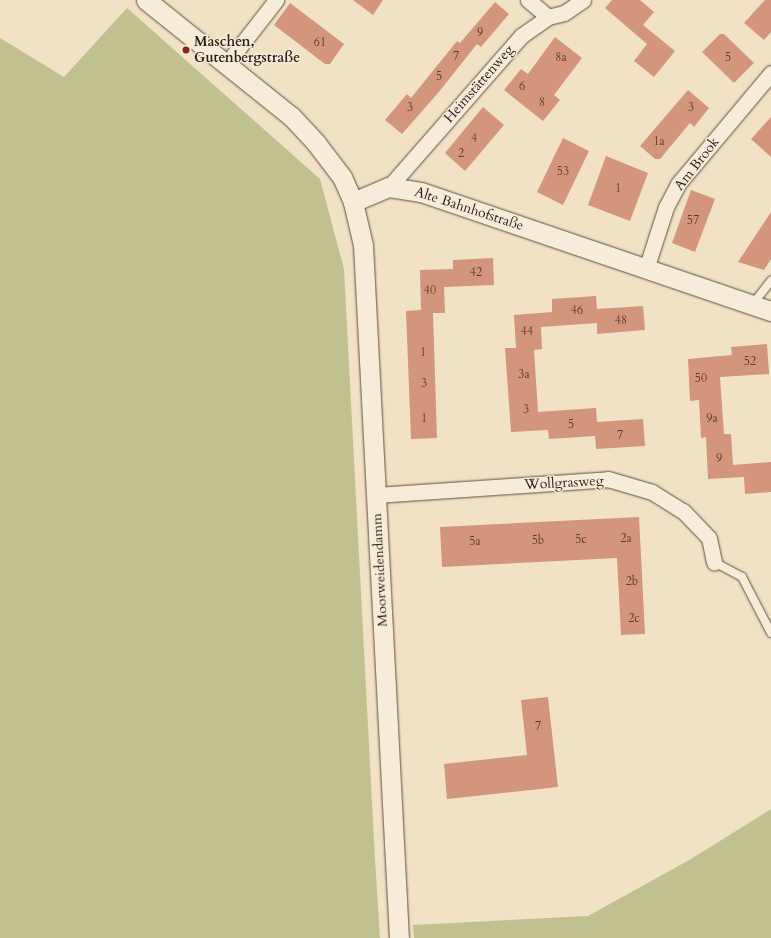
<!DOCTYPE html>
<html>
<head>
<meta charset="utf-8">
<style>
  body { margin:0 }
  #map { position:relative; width:771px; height:938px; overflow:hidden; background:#f1e2c5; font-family:Cardo,serif }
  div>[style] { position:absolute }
  .green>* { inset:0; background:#c1c190 }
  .building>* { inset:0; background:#d3957b }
  .roads { filter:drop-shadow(0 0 1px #604e41) drop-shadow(0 0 1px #604e41) }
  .service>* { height:8px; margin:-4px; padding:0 4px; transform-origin:4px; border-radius:4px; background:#f6ecd9 }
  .minor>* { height:15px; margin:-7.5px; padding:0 7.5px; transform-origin:7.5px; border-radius:7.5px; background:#f6ecd9 }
  .tertiary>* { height:19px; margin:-9.5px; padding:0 9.5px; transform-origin:9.5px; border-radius:9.5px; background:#f6ecd9 }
  .dots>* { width:11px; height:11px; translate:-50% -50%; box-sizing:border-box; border:2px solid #f6ecd9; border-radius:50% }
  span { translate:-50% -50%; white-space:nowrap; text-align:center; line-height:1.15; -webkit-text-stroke:3px #f6ecd9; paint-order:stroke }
  .number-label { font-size:12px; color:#583a2e }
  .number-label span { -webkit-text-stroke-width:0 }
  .poi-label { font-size:14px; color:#2f1c15; font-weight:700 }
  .left { translate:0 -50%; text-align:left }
  .street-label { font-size:14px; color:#2f1c15 }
</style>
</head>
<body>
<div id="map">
  <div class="green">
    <i style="clip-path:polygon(127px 8px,320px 179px,344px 269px,375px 859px,380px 938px,0 938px,0 38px,64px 77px)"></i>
    <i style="clip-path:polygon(771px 809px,771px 938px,414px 938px,413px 925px,588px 916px,691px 859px)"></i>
  </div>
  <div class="building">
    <i style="clip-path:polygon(353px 0,383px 0,373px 15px)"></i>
    <i style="clip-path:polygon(612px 0,640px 0,654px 12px,643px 25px,675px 51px,654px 77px,634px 61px,647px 44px,605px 8px)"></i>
    <i style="clip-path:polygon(765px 0,771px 0,771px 32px,764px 40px,744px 23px)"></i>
    <i style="clip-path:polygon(495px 2px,509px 14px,481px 47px,477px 44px,438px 93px,402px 134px,385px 120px,407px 94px,411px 98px,457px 41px,460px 43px)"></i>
    <i style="clip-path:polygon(290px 3px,344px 44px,330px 64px,325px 64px,274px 25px)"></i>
    <i style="clip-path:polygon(720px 34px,724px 34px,754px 63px,734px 83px,702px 52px)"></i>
    <i style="clip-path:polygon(555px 37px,582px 58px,554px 95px,560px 100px,543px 121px,504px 90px,521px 69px,528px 74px)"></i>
    <i style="clip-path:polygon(688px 90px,709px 108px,694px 127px,690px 123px,660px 159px,655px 159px,640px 146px)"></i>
    <i style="clip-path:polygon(483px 107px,504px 125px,465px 171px,445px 153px)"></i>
    <i style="clip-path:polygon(771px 117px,771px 157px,751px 139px)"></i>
    <i style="clip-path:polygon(563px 138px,589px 151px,563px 205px,537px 192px)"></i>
    <i style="clip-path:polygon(606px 156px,648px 173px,630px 221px,588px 205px)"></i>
    <i style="clip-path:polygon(691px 190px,715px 199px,695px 252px,672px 243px)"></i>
    <i style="clip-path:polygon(771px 212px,771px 259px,764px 270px,738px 262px)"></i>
    <i style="clip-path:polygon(493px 258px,494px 285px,444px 287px,445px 313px,433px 313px,437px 438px,411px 439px,406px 311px,421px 310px,420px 270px,453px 269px,453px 260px)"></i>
    <i style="clip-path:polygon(596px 296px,597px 309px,643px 306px,645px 330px,597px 334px,597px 323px,541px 327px,542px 349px,534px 350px,538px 412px,596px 408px,597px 422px,643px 419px,645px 446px,596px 449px,595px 436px,549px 439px,548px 430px,511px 432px,505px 348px,516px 348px,514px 315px,552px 312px,552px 299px)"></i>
    <i style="clip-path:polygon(767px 344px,769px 374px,720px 377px,724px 434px,731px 434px,733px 465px,771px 462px,771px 492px,745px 494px,744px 477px,708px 479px,706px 437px,701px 438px,699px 400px,690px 401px,688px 359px,732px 355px,731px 347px)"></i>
    <i style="clip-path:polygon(639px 517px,645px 634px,621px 635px,617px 558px,442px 567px,440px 527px)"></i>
    <i style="clip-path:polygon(548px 697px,558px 787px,447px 799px,444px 764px,527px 755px,521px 700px)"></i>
  </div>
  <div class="roads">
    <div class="service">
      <i style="left:752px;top:305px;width:31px;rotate:-52deg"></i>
      <i style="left:714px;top:562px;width:32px;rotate:28deg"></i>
      <i style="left:742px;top:577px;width:63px;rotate:62.6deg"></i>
    </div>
    <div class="minor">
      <i style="left:528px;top:0;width:26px;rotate:40deg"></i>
      <i style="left:227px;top:63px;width:80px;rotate:-52.1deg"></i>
      <i style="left:389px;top:187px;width:201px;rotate:-48.8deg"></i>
      <i style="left:521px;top:36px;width:33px;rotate:-35deg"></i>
      <i style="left:548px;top:17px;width:16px;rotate:-14deg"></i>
      <i style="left:564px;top:13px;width:23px;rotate:-34deg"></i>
      <i style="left:646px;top:269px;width:65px;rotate:-72.1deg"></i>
      <i style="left:666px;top:207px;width:26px;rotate:-62deg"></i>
      <i style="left:678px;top:184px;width:145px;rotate:-50deg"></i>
      <i style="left:376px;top:495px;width:233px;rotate:-3.9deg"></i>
      <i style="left:608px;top:479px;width:46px;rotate:16.5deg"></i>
      <i style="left:652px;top:492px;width:36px;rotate:32deg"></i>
      <i style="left:683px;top:511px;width:37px;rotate:46deg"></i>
      <i style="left:709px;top:538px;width:25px;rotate:78deg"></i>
    </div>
    <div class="tertiary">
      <i style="left:146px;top:0;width:186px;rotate:38.7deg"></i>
      <i style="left:291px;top:116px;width:37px;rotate:47deg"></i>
      <i style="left:316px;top:143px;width:43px;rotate:52.6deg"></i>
      <i style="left:342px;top:177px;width:27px;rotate:66deg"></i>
      <i style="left:353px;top:202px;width:44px;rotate:76.9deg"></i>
      <i style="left:363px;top:245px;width:694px;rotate:87.03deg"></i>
      <i style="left:353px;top:202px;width:39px;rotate:-23deg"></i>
      <i style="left:389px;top:187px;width:32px;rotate:9deg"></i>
      <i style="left:421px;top:192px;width:370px;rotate:18.8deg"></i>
    </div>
  </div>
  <div class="dots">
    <i style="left:186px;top:50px;background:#8f2418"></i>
  </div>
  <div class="number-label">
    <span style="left:480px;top:33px">9</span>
    <span style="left:320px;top:43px">61</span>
    <span style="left:456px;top:57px">7</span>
    <span style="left:561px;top:58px">8a</span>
    <span style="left:728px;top:58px">5</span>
    <span style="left:439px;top:77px">5</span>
    <span style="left:522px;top:87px">6</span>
    <span style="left:542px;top:103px">8</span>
    <span style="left:410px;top:108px">3</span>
    <span style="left:691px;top:108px">3</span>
    <span style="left:474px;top:139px">4</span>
    <span style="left:659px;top:142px">1a</span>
    <span style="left:461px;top:154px">2</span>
    <span style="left:563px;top:172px">53</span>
    <span style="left:618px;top:189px">1</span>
    <span style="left:693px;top:221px">57</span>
    <span style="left:476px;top:273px">42</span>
    <span style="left:430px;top:291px">40</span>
    <span style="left:577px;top:311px">46</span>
    <span style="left:621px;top:321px">48</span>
    <span style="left:527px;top:332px">44</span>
    <span style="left:423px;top:353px">1</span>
    <span style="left:750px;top:362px">52</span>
    <span style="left:524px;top:375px">3a</span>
    <span style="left:701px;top:379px">50</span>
    <span style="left:424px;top:384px">3</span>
    <span style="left:526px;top:410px">3</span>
    <span style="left:424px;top:419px">1</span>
    <span style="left:712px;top:419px">9a</span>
    <span style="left:571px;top:425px">5</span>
    <span style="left:620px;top:436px">7</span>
    <span style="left:719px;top:459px">9</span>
    <span style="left:626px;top:539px">2a</span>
    <span style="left:581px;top:540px">5c</span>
    <span style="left:538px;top:541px">5b</span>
    <span style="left:475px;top:542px">5a</span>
    <span style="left:632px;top:582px">2b</span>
    <span style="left:634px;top:619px">2c</span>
    <span style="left:538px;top:727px">7</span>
  </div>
  <div class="poi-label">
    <span class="left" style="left:194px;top:50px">Maschen,<br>Gutenbergstraße</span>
  </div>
  <div class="street-label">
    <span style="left:479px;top:84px;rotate:-49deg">Heimstättenweg</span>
    <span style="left:697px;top:164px;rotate:-52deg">Am Brook</span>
    <span style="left:469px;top:209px;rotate:18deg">Alte Bahnhofstraße</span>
    <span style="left:564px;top:483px;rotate:-3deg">Wollgrasweg</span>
    <span style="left:380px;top:570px;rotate:-93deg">Moorweidendamm</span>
  </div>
</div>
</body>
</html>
